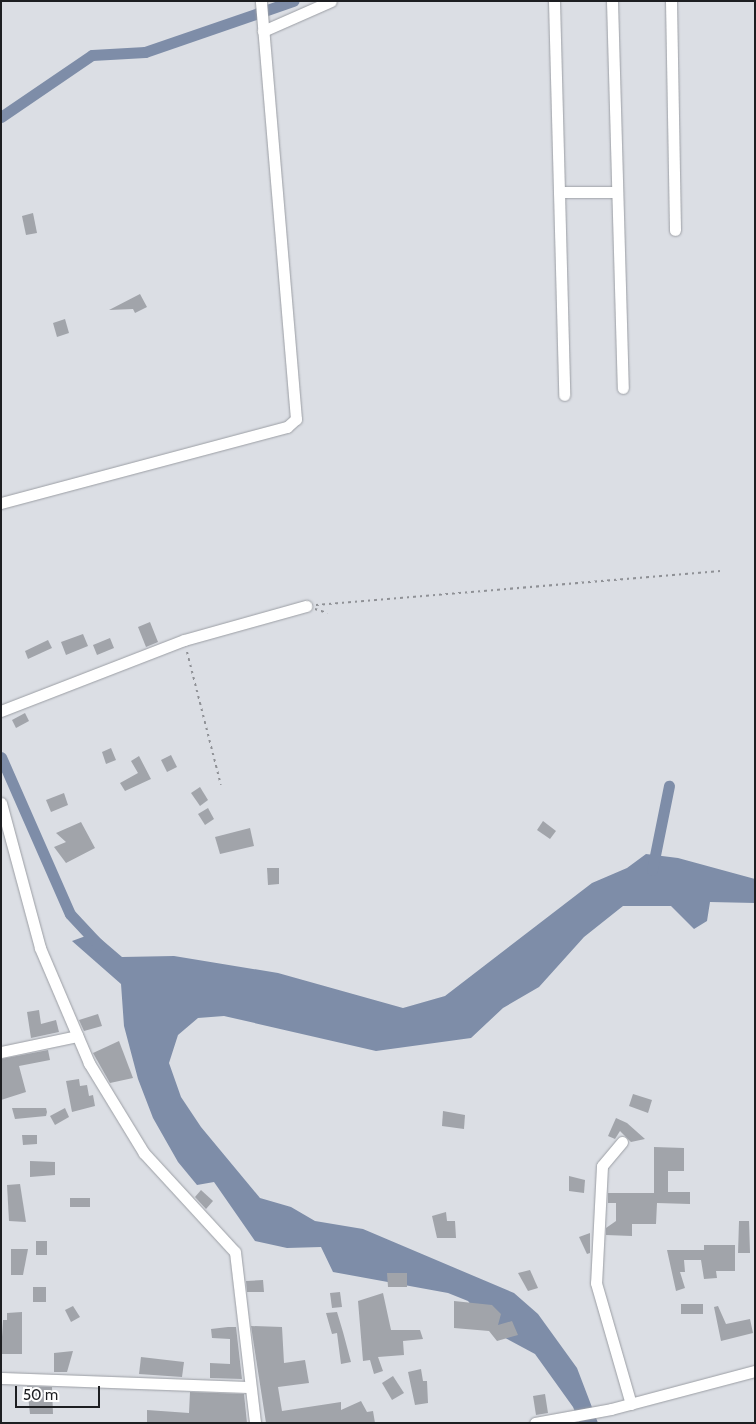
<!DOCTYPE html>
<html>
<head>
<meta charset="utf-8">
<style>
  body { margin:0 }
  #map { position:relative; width:756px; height:1424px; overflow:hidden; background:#dbdee4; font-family:Cabin,sans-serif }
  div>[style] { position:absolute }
  .water>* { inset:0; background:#7e8da8 }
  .canal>* { height:11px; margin:-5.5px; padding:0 5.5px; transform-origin:5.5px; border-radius:5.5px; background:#7e8da8 }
  .building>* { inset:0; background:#a1a4aa }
  .path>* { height:2px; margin-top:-1px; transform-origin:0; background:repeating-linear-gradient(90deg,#8f9196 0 2.5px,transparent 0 6.5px) }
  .roads { filter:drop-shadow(0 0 1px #9b9ea4) drop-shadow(0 0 1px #9b9ea4) }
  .minor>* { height:11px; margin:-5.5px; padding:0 5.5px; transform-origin:5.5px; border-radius:5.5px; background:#fff }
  span { translate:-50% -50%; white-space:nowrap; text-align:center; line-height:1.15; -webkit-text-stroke:5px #fff; paint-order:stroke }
  .frame { position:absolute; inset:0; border:2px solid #1d1e21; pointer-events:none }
  .scale { position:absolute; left:15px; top:1386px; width:85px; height:22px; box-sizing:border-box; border:2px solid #1d1e21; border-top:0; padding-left:6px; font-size:15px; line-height:18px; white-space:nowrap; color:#1d1e21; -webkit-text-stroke:4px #fff; paint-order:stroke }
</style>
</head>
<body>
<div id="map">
  <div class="water">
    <i style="clip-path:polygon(646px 854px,678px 858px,755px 879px,755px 903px,710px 902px,707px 921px,694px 929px,671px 906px,623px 906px,584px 937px,539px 987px,503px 1008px,471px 1038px,376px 1051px,224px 1016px,198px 1018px,178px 1035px,169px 1063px,181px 1097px,201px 1127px,260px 1198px,291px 1207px,315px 1221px,363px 1229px,514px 1293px,538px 1314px,577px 1368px,598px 1423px,580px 1423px,573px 1407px,535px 1354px,494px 1332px,468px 1301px,448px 1293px,333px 1272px,321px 1247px,287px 1248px,255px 1241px,214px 1182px,197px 1185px,178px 1162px,153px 1118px,138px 1079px,124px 1026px,121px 984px,72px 941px,94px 933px,122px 957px,174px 956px,278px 973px,403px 1008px,445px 996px,592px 883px,627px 868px)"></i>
  </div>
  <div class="canal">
    <i style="left:1px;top:117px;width:110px;rotate:-34.3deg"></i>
    <i style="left:92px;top:55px;width:53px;rotate:-3.2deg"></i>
    <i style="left:145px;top:52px;width:157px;rotate:-19deg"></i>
    <i style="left:1px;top:757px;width:171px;rotate:66.3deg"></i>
    <i style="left:70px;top:914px;width:42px;rotate:46.9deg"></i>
    <i style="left:652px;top:870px;width:86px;rotate:-78.6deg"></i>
  </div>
  <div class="building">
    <i style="clip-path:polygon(33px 213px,37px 233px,26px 235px,22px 216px)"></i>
    <i style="clip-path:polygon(140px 294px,147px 307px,135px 313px,133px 309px,109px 310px)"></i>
    <i style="clip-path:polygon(65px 319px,69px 333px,57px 337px,53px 323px)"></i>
    <i style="clip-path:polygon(150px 622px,158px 642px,146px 647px,138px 627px)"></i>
    <i style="clip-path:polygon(83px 634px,88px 646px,66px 655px,61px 642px)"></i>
    <i style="clip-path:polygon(110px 638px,114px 648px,97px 655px,93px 645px)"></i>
    <i style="clip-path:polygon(48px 640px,52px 648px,28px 659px,25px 651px)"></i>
    <i style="clip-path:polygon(25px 713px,29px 721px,16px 728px,12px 720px)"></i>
    <i style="clip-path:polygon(111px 748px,116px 760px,106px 764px,102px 752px)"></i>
    <i style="clip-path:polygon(171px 755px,177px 767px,167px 772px,161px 760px)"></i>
    <i style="clip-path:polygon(139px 756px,151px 779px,125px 791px,120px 783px,138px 773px,131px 761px)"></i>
    <i style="clip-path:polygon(200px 787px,208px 800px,200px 806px,191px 793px)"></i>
    <i style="clip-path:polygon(64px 793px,68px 805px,51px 812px,46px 800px)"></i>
    <i style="clip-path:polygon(208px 808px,214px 819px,205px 825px,198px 814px)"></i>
    <i style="clip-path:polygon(543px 821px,556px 831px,550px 839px,537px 830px)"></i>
    <i style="clip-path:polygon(81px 822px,95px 848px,66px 863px,54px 847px,66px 842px,56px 833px)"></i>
    <i style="clip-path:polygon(250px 828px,254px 846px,220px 854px,215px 837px)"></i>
    <i style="clip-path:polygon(267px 868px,279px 868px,279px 884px,268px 885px)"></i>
    <i style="clip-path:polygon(39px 1010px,41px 1024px,56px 1020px,59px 1032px,31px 1038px,27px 1012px)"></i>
    <i style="clip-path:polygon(98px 1014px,102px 1026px,84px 1031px,79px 1020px)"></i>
    <i style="clip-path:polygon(119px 1041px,133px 1078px,110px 1083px,93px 1053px)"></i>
    <i style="clip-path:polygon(48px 1050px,50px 1060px,19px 1066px,26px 1092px,1px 1100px,1px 1059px)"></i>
    <i style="clip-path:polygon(79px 1079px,80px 1086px,87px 1085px,89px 1096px,93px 1095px,95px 1106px,72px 1112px,66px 1081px)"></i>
    <i style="clip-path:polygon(633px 1094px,652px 1100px,648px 1113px,629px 1106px)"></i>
    <i style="clip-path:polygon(12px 1108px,46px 1108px,47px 1112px,46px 1116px,15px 1119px)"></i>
    <i style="clip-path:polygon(65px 1108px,69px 1117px,55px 1125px,50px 1116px)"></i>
    <i style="clip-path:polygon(443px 1111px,465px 1115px,464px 1129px,442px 1126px)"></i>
    <i style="clip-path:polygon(616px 1118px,627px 1123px,645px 1139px,631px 1142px,620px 1131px,615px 1139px,608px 1136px)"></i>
    <i style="clip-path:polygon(22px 1135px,37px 1135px,37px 1144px,23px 1145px)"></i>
    <i style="clip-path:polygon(654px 1147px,684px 1148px,684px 1171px,668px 1171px,668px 1192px,690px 1192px,690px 1204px,657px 1203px,656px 1224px,632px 1224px,632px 1236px,606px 1235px,606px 1228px,616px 1221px,616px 1203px,608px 1203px,608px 1193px,654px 1193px)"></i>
    <i style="clip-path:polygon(30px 1161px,55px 1162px,55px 1175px,30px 1177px)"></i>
    <i style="clip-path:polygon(569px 1176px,585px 1180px,584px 1193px,569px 1191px)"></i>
    <i style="clip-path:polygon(20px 1184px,26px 1222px,9px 1221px,7px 1185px)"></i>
    <i style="clip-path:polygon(201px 1190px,213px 1201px,206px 1209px,195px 1197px)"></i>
    <i style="clip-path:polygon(70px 1198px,90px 1198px,90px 1207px,70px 1207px)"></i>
    <i style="clip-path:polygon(446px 1212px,447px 1221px,455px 1221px,456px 1238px,437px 1238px,432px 1216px)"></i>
    <i style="clip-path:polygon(739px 1221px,749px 1221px,750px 1253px,738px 1253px)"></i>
    <i style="clip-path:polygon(590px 1233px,590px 1253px,587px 1254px,579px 1237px)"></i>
    <i style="clip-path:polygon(36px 1241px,47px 1241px,47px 1255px,36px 1255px)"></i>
    <i style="clip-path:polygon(704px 1245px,735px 1245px,735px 1271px,716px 1271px,717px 1278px,704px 1279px,701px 1260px,684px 1260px,685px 1272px,680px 1272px,685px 1288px,676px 1291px,667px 1250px,704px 1250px)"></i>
    <i style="clip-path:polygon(11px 1249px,28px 1249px,23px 1275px,11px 1275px)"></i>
    <i style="clip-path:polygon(530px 1270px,538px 1288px,528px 1291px,518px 1273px)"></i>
    <i style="clip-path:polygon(387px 1273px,407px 1273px,407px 1287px,388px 1287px)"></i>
    <i style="clip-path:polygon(263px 1280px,264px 1292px,247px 1292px,246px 1281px)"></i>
    <i style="clip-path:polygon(33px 1287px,46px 1287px,46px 1302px,33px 1302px)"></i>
    <i style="clip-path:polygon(340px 1292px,342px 1307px,332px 1308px,330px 1293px)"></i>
    <i style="clip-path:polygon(383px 1293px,391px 1330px,420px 1330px,423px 1339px,403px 1341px,404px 1355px,378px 1357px,383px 1371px,374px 1374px,370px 1360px,363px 1361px,358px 1301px)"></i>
    <i style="clip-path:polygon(454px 1301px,492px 1305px,501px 1314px,498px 1325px,512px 1321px,518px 1335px,497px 1341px,489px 1331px,454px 1328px)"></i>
    <i style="clip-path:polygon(681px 1304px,703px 1304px,703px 1314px,681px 1314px)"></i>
    <i style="clip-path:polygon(73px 1306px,80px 1317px,71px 1322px,65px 1310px)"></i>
    <i style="clip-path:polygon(718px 1306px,726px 1324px,750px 1319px,753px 1333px,721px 1341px,714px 1307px)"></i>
    <i style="clip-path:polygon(22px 1312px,22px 1354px,1px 1354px,3px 1320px,7px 1320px,7px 1313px)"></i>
    <i style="clip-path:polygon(337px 1312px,343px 1332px,351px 1362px,341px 1364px,337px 1333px,332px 1334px,326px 1313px)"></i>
    <i style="clip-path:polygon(251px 1326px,282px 1327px,284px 1363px,305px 1360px,309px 1383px,278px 1387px,282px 1411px,341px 1402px,341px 1410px,361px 1401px,367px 1412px,373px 1411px,375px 1423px,266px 1423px)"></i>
    <i style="clip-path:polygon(228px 1327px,236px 1327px,242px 1379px,210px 1378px,210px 1363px,230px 1364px,230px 1339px,212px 1338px,211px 1329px)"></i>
    <i style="clip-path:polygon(73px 1351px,67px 1372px,54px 1372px,54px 1353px)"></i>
    <i style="clip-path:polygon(141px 1357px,184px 1362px,182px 1377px,139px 1374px)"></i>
    <i style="clip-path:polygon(421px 1369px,423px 1381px,427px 1381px,428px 1403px,415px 1405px,408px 1372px)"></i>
    <i style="clip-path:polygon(393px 1376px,404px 1393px,392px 1400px,382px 1383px)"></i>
    <i style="clip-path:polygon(27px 1386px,52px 1387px,53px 1414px,30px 1414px)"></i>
    <i style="clip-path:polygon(190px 1392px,244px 1394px,247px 1423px,147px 1423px,147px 1410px,189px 1413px)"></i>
    <i style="clip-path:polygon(545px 1394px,548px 1413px,536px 1415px,533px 1396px)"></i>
  </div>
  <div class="path">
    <i style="left:316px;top:605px;width:406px;rotate:-4.8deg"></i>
    <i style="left:315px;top:609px;width:13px;rotate:18deg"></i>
    <i style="left:187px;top:652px;width:137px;rotate:75.7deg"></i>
  </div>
  <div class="roads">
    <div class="minor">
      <i style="left:554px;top:1px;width:394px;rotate:88.5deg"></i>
      <i style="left:612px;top:1px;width:387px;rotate:88.4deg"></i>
      <i style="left:671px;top:1px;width:229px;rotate:89deg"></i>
      <i style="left:263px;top:31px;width:74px;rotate:-23.8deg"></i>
      <i style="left:559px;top:192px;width:58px"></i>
      <i style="left:1px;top:503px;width:296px;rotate:-14.9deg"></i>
      <i style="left:287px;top:427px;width:12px;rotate:-42deg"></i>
      <i style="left:296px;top:419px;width:419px;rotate:-94.8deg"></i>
      <i style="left:1px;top:711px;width:196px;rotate:-21.2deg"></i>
      <i style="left:184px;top:640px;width:127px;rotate:-15.6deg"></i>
      <i style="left:1px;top:803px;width:150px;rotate:74.9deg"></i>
      <i style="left:40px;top:948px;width:125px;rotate:66.9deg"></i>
      <i style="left:89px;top:1063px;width:105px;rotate:58.6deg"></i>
      <i style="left:144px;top:1153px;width:134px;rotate:47.4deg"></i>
      <i style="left:235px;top:1252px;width:172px;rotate:83.3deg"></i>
      <i style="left:1px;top:1052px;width:78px;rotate:-11.9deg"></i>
      <i style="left:622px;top:1142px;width:31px;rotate:130deg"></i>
      <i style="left:602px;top:1166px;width:117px;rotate:92.9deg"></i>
      <i style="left:596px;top:1283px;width:126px;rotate:73.9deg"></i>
      <i style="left:1px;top:1378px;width:248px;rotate:2.1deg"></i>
      <i style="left:535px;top:1423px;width:77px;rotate:-10.4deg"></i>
      <i style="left:611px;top:1409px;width:149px;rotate:-14.8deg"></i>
    </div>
  </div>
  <div class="frame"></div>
  <div class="scale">50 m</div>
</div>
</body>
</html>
